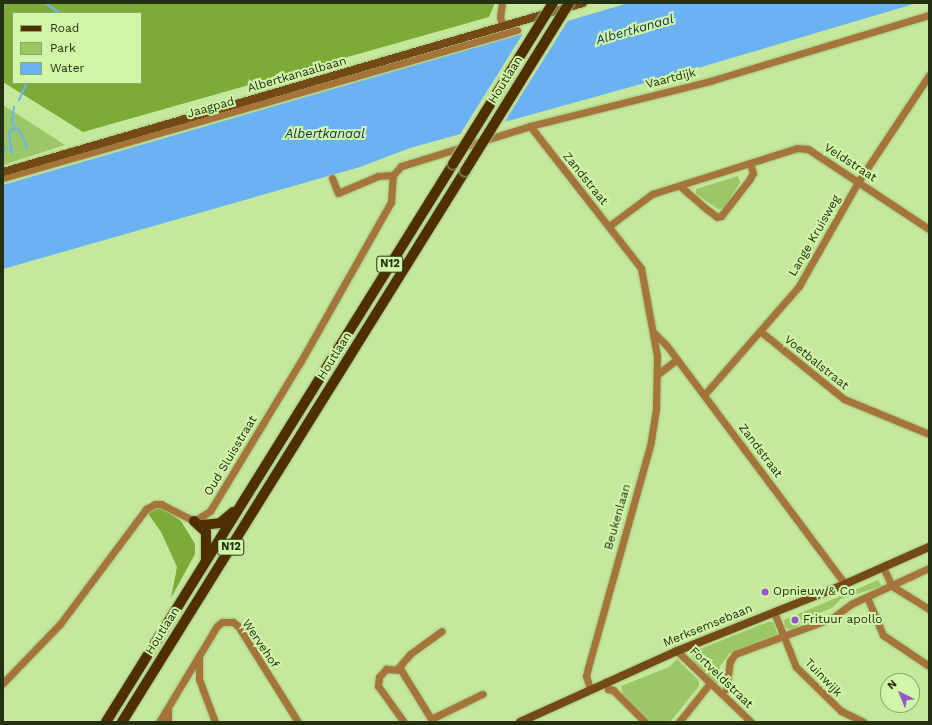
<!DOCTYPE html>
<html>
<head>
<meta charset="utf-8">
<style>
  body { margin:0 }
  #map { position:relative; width:932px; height:725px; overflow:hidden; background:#c5e89c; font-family:"Work Sans",sans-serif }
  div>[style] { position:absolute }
  .green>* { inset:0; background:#9cc767 }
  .forest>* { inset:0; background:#7dab38 }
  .water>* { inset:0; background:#6bb2f5 }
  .pier>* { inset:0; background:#c5e89c }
  .stream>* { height:2px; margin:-1px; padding:0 1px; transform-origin:1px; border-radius:1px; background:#6bb2f5 }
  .roads { filter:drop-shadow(0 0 1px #a5c380) drop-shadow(0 0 1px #a5c380) }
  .street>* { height:7px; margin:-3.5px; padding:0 3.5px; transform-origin:3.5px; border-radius:3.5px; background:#a4743b }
  .secondary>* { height:8px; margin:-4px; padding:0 4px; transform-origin:4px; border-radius:4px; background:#734a15 }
  .primary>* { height:10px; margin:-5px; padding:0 5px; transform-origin:5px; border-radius:5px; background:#4f2f02 }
  .bridges { filter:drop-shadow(0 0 1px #a5c380) drop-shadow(0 0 1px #a5c380) }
  .primary-bridge>* { height:10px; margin:-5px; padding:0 5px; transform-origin:5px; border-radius:5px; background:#4f2f02 }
  .dots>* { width:11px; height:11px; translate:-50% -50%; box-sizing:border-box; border:2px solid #d2f6a9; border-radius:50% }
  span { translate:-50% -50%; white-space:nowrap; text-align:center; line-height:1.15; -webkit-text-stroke:4px #d2f6a9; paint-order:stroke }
  .shield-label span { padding:1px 3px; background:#d2f6a9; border:1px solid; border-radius:3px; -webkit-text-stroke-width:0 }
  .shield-label { font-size:11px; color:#233011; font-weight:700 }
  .street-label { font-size:12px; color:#233011 }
  .poi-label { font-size:12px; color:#233011 }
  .left { translate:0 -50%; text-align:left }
  .water-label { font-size:13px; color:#0c3253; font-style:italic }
  .frame { position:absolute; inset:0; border:4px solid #233011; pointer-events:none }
  .legend { position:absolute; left:12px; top:12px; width:130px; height:72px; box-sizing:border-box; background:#d2f6a9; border:1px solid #8ca76c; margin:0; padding:5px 7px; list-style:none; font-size:12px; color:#233011 }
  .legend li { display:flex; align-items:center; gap:8px; height:20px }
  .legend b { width:20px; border:1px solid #8ca76c }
  .north { position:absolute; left:880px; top:673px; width:40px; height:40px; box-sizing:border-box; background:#d2f6a9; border:1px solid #8ca76c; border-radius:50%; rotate:317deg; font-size:11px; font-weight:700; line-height:16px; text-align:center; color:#233011 }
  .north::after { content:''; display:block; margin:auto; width:14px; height:18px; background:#9955ca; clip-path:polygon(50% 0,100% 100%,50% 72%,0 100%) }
</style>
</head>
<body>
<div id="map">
  <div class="green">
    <i style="clip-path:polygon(3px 105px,65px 145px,3px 165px)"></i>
    <i style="clip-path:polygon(738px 176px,740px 183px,724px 208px,718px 209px,696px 194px,696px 189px)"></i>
    <i style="clip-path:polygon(878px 580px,882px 586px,841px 599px,832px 608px,801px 620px,799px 626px,791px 630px,785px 627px,784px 620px)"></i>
    <i style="clip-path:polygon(768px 622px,773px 622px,778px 635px,730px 653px,720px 666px,718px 685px,695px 664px,692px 656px,695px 651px)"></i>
    <i style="clip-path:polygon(677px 659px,699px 681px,699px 686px,670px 722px,651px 722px,623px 694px,621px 686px,669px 667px)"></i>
  </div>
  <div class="forest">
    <i style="clip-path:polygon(evenodd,3px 3px,495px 3px,489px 17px,83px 132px,3px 82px,3px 3px,13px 13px,141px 13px,141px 83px,13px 83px,13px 13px)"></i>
    <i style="clip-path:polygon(155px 507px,163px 508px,181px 521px,195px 544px,195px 554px,171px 598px,177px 567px,161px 532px,147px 512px)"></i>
  </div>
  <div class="water">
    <i style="clip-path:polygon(629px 3px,917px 3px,681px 73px,410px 148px,360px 167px,3px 269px,3px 185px)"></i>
  </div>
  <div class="pier">
    <i style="clip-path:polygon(569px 19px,504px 123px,459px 136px,524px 32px)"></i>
  </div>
  <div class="stream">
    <i style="left:45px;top:3px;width:18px;rotate:34deg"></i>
    <i style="left:19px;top:100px;width:19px;rotate:-65deg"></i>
    <i style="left:14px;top:107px;width:15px;rotate:98deg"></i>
    <i style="left:12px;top:122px;width:16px;rotate:52deg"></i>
    <i style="left:22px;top:135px;width:15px;rotate:70deg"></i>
    <i style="left:3px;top:151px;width:9px;rotate:-32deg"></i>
    <i style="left:12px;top:153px;width:21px;rotate:-98deg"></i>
    <i style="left:9px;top:132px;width:7px;rotate:-34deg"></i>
  </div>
  <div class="roads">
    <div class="street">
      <i style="left:502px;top:3px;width:14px;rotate:98deg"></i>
      <i style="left:500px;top:17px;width:9px;rotate:72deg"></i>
      <i style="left:530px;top:126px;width:180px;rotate:52deg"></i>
      <i style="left:641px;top:268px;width:89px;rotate:79.7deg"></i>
      <i style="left:657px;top:356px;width:53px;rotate:91.1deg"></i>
      <i style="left:656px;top:409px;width:33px;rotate:99deg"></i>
      <i style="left:651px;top:442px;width:235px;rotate:105.6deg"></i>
      <i style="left:588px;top:668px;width:8px;rotate:104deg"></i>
      <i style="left:586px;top:676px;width:13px;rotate:72deg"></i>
      <i style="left:3px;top:178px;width:535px;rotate:-16.06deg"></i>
      <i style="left:332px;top:178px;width:16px;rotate:68deg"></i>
      <i style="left:338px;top:193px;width:43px;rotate:-23deg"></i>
      <i style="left:378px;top:176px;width:15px;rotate:-4deg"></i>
      <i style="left:680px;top:186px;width:37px;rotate:41deg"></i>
      <i style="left:708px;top:210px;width:11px;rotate:38deg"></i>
      <i style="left:717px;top:217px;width:4px;rotate:-14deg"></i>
      <i style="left:721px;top:216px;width:46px;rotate:-52.1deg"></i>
      <i style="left:749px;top:180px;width:8px;rotate:-60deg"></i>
      <i style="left:753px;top:173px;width:10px;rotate:-107deg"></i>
      <i style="left:609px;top:226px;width:54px;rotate:-36.7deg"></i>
      <i style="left:652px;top:194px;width:152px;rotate:-17.6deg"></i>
      <i style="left:797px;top:148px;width:11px;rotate:5deg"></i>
      <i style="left:808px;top:149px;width:145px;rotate:33.5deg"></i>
      <i style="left:760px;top:331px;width:108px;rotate:39deg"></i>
      <i style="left:844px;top:399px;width:92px;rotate:22.4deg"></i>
      <i style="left:654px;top:333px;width:18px;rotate:45deg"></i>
      <i style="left:667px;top:346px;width:297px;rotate:53.2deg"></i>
      <i style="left:658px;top:374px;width:24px;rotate:-38deg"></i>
      <i style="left:704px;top:395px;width:145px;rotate:-48.9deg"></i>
      <i style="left:799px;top:286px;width:120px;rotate:-60.4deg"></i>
      <i style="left:858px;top:182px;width:128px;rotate:-56.4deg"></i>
      <i style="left:883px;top:567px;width:21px;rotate:65deg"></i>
      <i style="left:892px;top:586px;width:44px;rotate:31.9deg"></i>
      <i style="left:867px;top:597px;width:41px;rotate:67.2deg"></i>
      <i style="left:883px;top:635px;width:55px;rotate:34deg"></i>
      <i style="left:774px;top:612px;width:59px;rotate:68.2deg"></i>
      <i style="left:796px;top:667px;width:63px;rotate:44.4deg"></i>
      <i style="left:841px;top:711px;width:25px;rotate:26deg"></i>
      <i style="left:677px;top:651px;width:103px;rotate:43.8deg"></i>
      <i style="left:199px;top:656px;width:23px;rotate:90deg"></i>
      <i style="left:199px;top:679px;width:46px;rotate:69.6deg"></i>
      <i style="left:398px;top:668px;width:18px;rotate:-49deg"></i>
      <i style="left:410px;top:654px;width:39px;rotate:-36deg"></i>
      <i style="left:605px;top:682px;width:8px;rotate:67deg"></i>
      <i style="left:608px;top:689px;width:5px;rotate:11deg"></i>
      <i style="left:613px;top:690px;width:45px;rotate:45deg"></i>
      <i style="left:3px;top:683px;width:82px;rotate:-46deg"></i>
      <i style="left:60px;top:624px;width:144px;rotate:-53.2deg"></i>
      <i style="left:146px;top:509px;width:10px;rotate:-29deg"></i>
      <i style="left:155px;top:504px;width:6px"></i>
      <i style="left:161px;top:504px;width:37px;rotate:27deg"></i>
      <i style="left:194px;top:521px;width:19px;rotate:-32deg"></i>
      <i style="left:210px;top:511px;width:175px;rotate:-58.8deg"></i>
      <i style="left:301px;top:361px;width:183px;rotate:-60.5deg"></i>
      <i style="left:391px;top:202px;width:27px;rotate:-86deg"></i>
      <i style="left:393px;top:175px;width:12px;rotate:-48deg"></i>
      <i style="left:401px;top:166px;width:135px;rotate:-17.2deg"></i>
      <i style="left:530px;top:126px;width:186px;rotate:-14deg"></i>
      <i style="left:710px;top:81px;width:229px;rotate:-16.8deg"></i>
      <i style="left:726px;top:689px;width:28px;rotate:-82deg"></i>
      <i style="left:730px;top:661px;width:9px;rotate:-54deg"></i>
      <i style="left:735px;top:654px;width:103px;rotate:-20.4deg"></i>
      <i style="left:832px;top:618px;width:24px;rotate:-36deg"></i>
      <i style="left:851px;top:604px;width:86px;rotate:-24.8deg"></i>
      <i style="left:168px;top:708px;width:14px;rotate:90deg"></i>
      <i style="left:433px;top:718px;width:55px;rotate:-26.1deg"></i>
      <i style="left:159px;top:722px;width:112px;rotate:-58.9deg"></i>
      <i style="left:217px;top:626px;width:6px;rotate:-39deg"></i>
      <i style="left:222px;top:622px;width:11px"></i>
      <i style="left:233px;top:622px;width:6px;rotate:39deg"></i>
      <i style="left:238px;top:626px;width:113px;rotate:58deg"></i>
      <i style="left:404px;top:722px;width:44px;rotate:-125.8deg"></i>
      <i style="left:378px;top:686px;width:9px;rotate:-84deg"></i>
      <i style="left:379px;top:677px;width:11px;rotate:-49deg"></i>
      <i style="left:386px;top:669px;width:15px;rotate:4deg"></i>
      <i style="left:401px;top:670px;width:61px;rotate:58.4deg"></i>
      <i style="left:679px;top:722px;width:50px;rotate:-51.5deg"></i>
    </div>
    <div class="secondary">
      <i style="left:3px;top:172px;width:604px;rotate:-16.25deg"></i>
      <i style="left:520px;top:722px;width:172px;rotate:-24.3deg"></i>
      <i style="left:677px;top:651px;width:181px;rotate:-21.7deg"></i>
      <i style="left:845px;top:584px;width:92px;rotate:-23.8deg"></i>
    </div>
    <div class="primary">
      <i style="left:194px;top:521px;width:16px;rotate:43deg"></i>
      <i style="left:206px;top:532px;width:27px;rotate:90deg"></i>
      <i style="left:202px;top:525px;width:18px;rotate:-6deg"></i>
      <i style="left:220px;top:523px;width:17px;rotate:-40deg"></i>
      <i style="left:106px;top:722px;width:657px;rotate:-58.12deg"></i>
      <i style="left:122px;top:722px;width:649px;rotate:-58.1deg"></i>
    </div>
  </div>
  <div class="bridges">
    <div class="primary-bridge">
      <i style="left:453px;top:164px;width:190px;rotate:-58.2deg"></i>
      <i style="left:465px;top:171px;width:198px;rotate:-58.2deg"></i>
    </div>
  </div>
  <div class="dots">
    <i style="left:765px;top:592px;background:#9955ca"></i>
    <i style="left:795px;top:620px;background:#9955ca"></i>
  </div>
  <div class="shield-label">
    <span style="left:390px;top:264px">N12</span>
    <span style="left:231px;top:547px">N12</span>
  </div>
  <div class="street-label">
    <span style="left:297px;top:75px;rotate:-16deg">Albertkanaalbaan</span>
    <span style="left:671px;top:79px;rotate:-14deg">Vaartdijk</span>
    <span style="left:506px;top:80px;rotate:-58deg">Houtlaan</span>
    <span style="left:211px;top:108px;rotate:-16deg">Jaagpad</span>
    <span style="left:850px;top:163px;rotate:33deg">Veldstraat</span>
    <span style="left:585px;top:179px;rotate:51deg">Zandstraat</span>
    <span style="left:815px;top:236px;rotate:-60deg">Lange Kruisweg</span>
    <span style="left:335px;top:356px;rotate:-58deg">Houtlaan</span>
    <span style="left:816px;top:363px;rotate:39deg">Voetbalstraat</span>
    <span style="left:760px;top:451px;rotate:53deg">Zandstraat</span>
    <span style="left:231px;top:456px;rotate:-59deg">Oud Sluisstraat</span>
    <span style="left:618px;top:517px;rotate:-74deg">Beukenlaan</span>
    <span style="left:708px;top:626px;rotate:-22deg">Merksemsebaan</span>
    <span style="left:163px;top:631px;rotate:-58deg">Houtlaan</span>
    <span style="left:260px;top:644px;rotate:56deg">Wervehof</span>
    <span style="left:721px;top:678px;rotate:44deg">Fortveldstraat</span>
    <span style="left:823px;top:678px;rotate:46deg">Tuinwijk</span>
  </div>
  <div class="poi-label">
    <span class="left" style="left:773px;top:592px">Opnieuw &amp; Co</span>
    <span class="left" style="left:803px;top:620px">Frituur apollo</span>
  </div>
  <div class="water-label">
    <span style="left:635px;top:30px;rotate:-16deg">Albertkanaal</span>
    <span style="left:325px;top:134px">Albertkanaal</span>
  </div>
  <div class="frame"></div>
  <ul class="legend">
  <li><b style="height:5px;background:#4f2f02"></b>Road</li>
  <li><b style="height:11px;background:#9cc767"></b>Park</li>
  <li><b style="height:11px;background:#6bb2f5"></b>Water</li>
  </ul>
  <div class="north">N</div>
</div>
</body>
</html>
